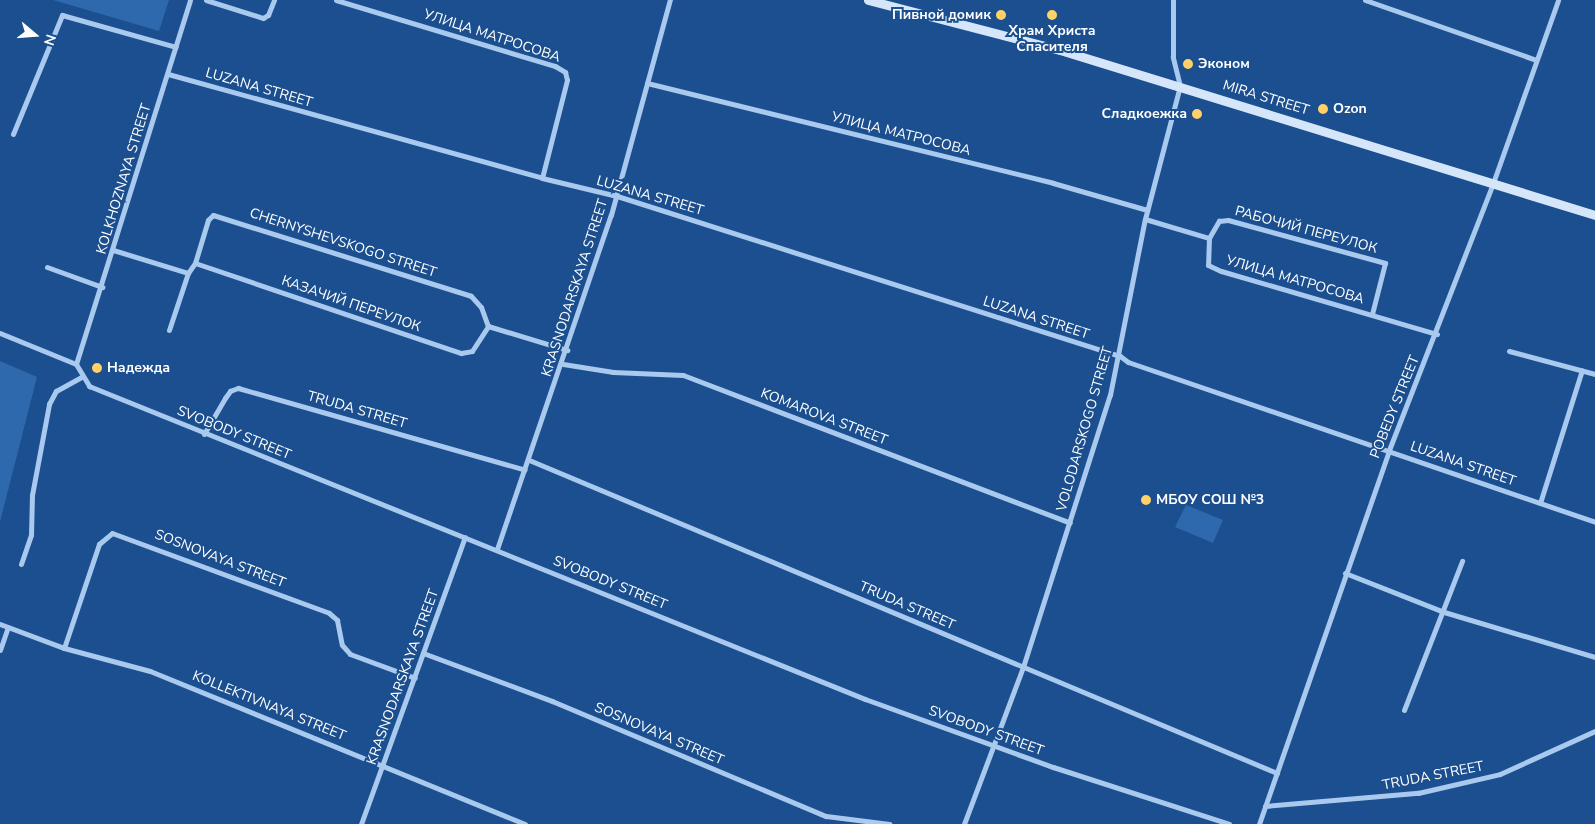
<!DOCTYPE html>
<html>
<head>
<meta charset="utf-8">
<style>
  body { margin:0 }
  #map { position:relative; width:1595px; height:824px; overflow:hidden; background:#1b4f8f; font-family:"Nunito Sans",sans-serif }
  div>[style] { position:absolute }
  .green>* { inset:0; background:#2e69ad }
  .street>* { height:5px; margin:-2.5px; padding:0 2.5px; transform-origin:2.5px; border-radius:2.5px; background:#a9c9ee }
  .secondary>* { height:9px; margin:-4.5px; padding:0 4.5px; transform-origin:4.5px; border-radius:4.5px; background:#d6e6fa }
  .dots>* { width:14px; height:14px; translate:-50% -50%; box-sizing:border-box; border:2px solid #1b4f8f; border-radius:50% }
  span { translate:-50% -50%; white-space:nowrap; text-align:center; line-height:1.15; -webkit-text-stroke:4px #1b4f8f; paint-order:stroke }
  .poi-label { font-size:14px; color:#fff; font-weight:700 }
  .right { translate:-100% -50%; text-align:right }
  .left { translate:0 -50%; text-align:left }
  .street-label { font-size:14px; color:#fff }
  .north { position:absolute; left:10px; top:10px; width:50px; height:50px; -webkit-text-stroke:4px #1b4f8f; paint-order:stroke; rotate:108deg; font-size:14px; font-weight:700; line-height:20px; text-align:center; color:#fff }
  .north::after { content:''; display:block; margin:auto; width:18px; height:22px; background:#fff; clip-path:polygon(50% 0,100% 100%,50% 72%,0 100%) }
</style>
</head>
<body>
<div id="map">
  <div class="green">
    <i style="clip-path:polygon(53px 0,169px 0,159px 31px)"></i>
    <i style="clip-path:polygon(0 361px,37px 377px,0 522px)"></i>
    <i style="clip-path:polygon(1186px 505px,1223px 520px,1213px 543px,1175px 527px)"></i>
  </div>
  <div class="street">
    <i style="left:206px;top:0;width:60px;rotate:17.5deg"></i>
    <i style="left:263px;top:18px;width:6px;rotate:-31deg"></i>
    <i style="left:268px;top:15px;width:16px;rotate:-68deg"></i>
    <i style="left:336px;top:0;width:229px;rotate:16.8deg"></i>
    <i style="left:555px;top:66px;width:12px;rotate:31deg"></i>
    <i style="left:565px;top:72px;width:8px;rotate:76deg"></i>
    <i style="left:567px;top:80px;width:101px;rotate:104.3deg"></i>
    <i style="left:1365px;top:0;width:181px;rotate:19.3deg"></i>
    <i style="left:168px;top:74px;width:388px;rotate:15.5deg"></i>
    <i style="left:542px;top:178px;width:77px;rotate:13.5deg"></i>
    <i style="left:617px;top:196px;width:528px;rotate:17.65deg"></i>
    <i style="left:1120px;top:356px;width:10px;rotate:37deg"></i>
    <i style="left:1128px;top:362px;width:494px;rotate:18.9deg"></i>
    <i style="left:647px;top:83px;width:418px;rotate:13.8deg"></i>
    <i style="left:1053px;top:183px;width:98px;rotate:16deg"></i>
    <i style="left:13px;top:134px;width:129px;rotate:-67.6deg"></i>
    <i style="left:62px;top:15px;width:118px;rotate:15.7deg"></i>
    <i style="left:1145px;top:219px;width:67px;rotate:16.5deg"></i>
    <i style="left:1209px;top:238px;width:27px;rotate:92deg"></i>
    <i style="left:1208px;top:265px;width:14px;rotate:25deg"></i>
    <i style="left:1221px;top:271px;width:225px;rotate:16.3deg"></i>
    <i style="left:1209px;top:238px;width:20px;rotate:-60deg"></i>
    <i style="left:1219px;top:221px;width:9px;rotate:-6deg"></i>
    <i style="left:1228px;top:220px;width:163px;rotate:15.3deg"></i>
    <i style="left:1385px;top:263px;width:53px;rotate:104.3deg"></i>
    <i style="left:113px;top:250px;width:78px;rotate:17deg"></i>
    <i style="left:195px;top:263px;width:281px;rotate:18.7deg"></i>
    <i style="left:461px;top:353px;width:11px;rotate:-10deg"></i>
    <i style="left:472px;top:351px;width:30px;rotate:-57deg"></i>
    <i style="left:47px;top:267px;width:59px;rotate:20deg"></i>
    <i style="left:488px;top:326px;width:83px;rotate:16.9deg"></i>
    <i style="left:169px;top:330px;width:60px;rotate:-71.6deg"></i>
    <i style="left:188px;top:273px;width:12px;rotate:-55deg"></i>
    <i style="left:195px;top:263px;width:45px;rotate:-73.2deg"></i>
    <i style="left:208px;top:220px;width:7px;rotate:-45deg"></i>
    <i style="left:213px;top:215px;width:270px;rotate:17.4deg"></i>
    <i style="left:471px;top:296px;width:15px;rotate:48deg"></i>
    <i style="left:481px;top:307px;width:20px;rotate:70deg"></i>
    <i style="left:0;top:333px;width:82px;rotate:22.2deg"></i>
    <i style="left:76px;top:364px;width:26px;rotate:59deg"></i>
    <i style="left:89px;top:386px;width:837px;rotate:21.97deg"></i>
    <i style="left:865px;top:699px;width:200px;rotate:19.9deg"></i>
    <i style="left:1053px;top:767px;width:185px;rotate:17.9deg"></i>
    <i style="left:1509px;top:351px;width:89px;rotate:15deg"></i>
    <i style="left:76px;top:364px;width:381px;rotate:-72.6deg"></i>
    <i style="left:563px;top:364px;width:51px;rotate:9.1deg"></i>
    <i style="left:613px;top:372px;width:70px;rotate:2.5deg"></i>
    <i style="left:683px;top:375px;width:414px;rotate:20.9deg"></i>
    <i style="left:204px;top:434px;width:42px;rotate:-59.7deg"></i>
    <i style="left:225px;top:398px;width:9px;rotate:-54deg"></i>
    <i style="left:230px;top:391px;width:9px;rotate:-21deg"></i>
    <i style="left:238px;top:388px;width:298px;rotate:15.9deg"></i>
    <i style="left:529px;top:460px;width:811px;rotate:22.71deg"></i>
    <i style="left:1540px;top:503px;width:139px;rotate:-72.5deg"></i>
    <i style="left:497px;top:549px;width:353px;rotate:-71.2deg"></i>
    <i style="left:611px;top:215px;width:223px;rotate:-74.7deg"></i>
    <i style="left:21px;top:564px;width:31px;rotate:-71deg"></i>
    <i style="left:31px;top:535px;width:40px;rotate:-88.6deg"></i>
    <i style="left:32px;top:495px;width:93px;rotate:-79.4deg"></i>
    <i style="left:49px;top:404px;width:15px;rotate:-62deg"></i>
    <i style="left:56px;top:391px;width:29px;rotate:-29deg"></i>
    <i style="left:1345px;top:573px;width:106px;rotate:21.5deg"></i>
    <i style="left:1444px;top:612px;width:158px;rotate:16.6deg"></i>
    <i style="left:0;top:624px;width:68px;rotate:20.6deg"></i>
    <i style="left:64px;top:648px;width:89px;rotate:15deg"></i>
    <i style="left:150px;top:671px;width:405px;rotate:22.2deg"></i>
    <i style="left:64px;top:648px;width:110px;rotate:-71.4deg"></i>
    <i style="left:99px;top:544px;width:17px;rotate:-40deg"></i>
    <i style="left:112px;top:533px;width:231px;rotate:20.2deg"></i>
    <i style="left:329px;top:613px;width:11px;rotate:41deg"></i>
    <i style="left:337px;top:620px;width:25px;rotate:79deg"></i>
    <i style="left:342px;top:645px;width:12px;rotate:48deg"></i>
    <i style="left:350px;top:654px;width:69px;rotate:20.3deg"></i>
    <i style="left:0;top:650px;width:24px;rotate:-71deg"></i>
    <i style="left:423px;top:653px;width:138px;rotate:20.4deg"></i>
    <i style="left:552px;top:701px;width:297px;rotate:22.8deg"></i>
    <i style="left:826px;top:816px;width:64px;rotate:7.2deg"></i>
    <i style="left:1404px;top:710px;width:160px;rotate:-68.7deg"></i>
    <i style="left:1265px;top:806px;width:154px;rotate:-4.9deg"></i>
    <i style="left:1418px;top:793px;width:84px;rotate:-13deg"></i>
    <i style="left:1500px;top:774px;width:104px;rotate:-24.4deg"></i>
    <i style="left:361px;top:824px;width:305px;rotate:-70.1deg"></i>
    <i style="left:964px;top:824px;width:168px;rotate:-69.4deg"></i>
    <i style="left:1023px;top:667px;width:286px;rotate:-72.3deg"></i>
    <i style="left:1110px;top:395px;width:179px;rotate:-78.8deg"></i>
    <i style="left:1145px;top:219px;width:138px;rotate:-75.3deg"></i>
    <i style="left:1180px;top:86px;width:30px;rotate:-104deg"></i>
    <i style="left:1173px;top:57px;width:57px;rotate:-90deg"></i>
    <i style="left:1259px;top:824px;width:396px;rotate:-70.8deg"></i>
    <i style="left:1389px;top:450px;width:287px;rotate:-68.7deg"></i>
    <i style="left:1493px;top:183px;width:194px;rotate:-70.4deg"></i>
  </div>
  <div class="secondary">
    <i style="left:868px;top:0;width:198px;rotate:14.6deg"></i>
    <i style="left:1060px;top:50px;width:560px;rotate:17.14deg"></i>
  </div>
  <div class="dots">
    <i style="left:1001px;top:15px;background:#ffd166"></i>
    <i style="left:1052px;top:15px;background:#ffd166"></i>
    <i style="left:1188px;top:64px;background:#ffd166"></i>
    <i style="left:1323px;top:109px;background:#ffd166"></i>
    <i style="left:1197px;top:114px;background:#ffd166"></i>
    <i style="left:97px;top:368px;background:#ffd166"></i>
    <i style="left:1146px;top:500px;background:#ffd166"></i>
  </div>
  <div class="poi-label">
    <span class="right" style="left:991px;top:15px">Пивной домик</span>
    <span style="left:1052px;top:39px">Храм Христа<br>Спасителя</span>
    <span class="left" style="left:1198px;top:64px">Эконом</span>
    <span class="left" style="left:1333px;top:109px">Ozon</span>
    <span class="right" style="left:1187px;top:114px">Сладкоежка</span>
    <span class="left" style="left:107px;top:368px">Надежда</span>
    <span class="left" style="left:1156px;top:500px">МБОУ СОШ №3</span>
  </div>
  <div class="street-label">
    <span style="left:492px;top:36px;rotate:18deg">УЛИЦА МАТРОСОВА</span>
    <span style="left:259px;top:88px;rotate:16deg">LUZANA STREET</span>
    <span style="left:1266px;top:98px;rotate:17deg">MIRA STREET</span>
    <span style="left:901px;top:134px;rotate:14deg">УЛИЦА МАТРОСОВА</span>
    <span style="left:124px;top:179px;rotate:-73deg">KOLKHOZNAYA STREET</span>
    <span style="left:650px;top:196px;rotate:16deg">LUZANA STREET</span>
    <span style="left:1306px;top:230px;rotate:15deg">РАБОЧИЙ ПЕРЕУЛОК</span>
    <span style="left:343px;top:243px;rotate:18deg">CHERNYSHEVSKOGO STREET</span>
    <span style="left:1295px;top:280px;rotate:16deg">УЛИЦА МАТРОСОВА</span>
    <span style="left:575px;top:288px;rotate:-72deg">KRASNODARSKAYA STREET</span>
    <span style="left:351px;top:304px;rotate:19deg">КАЗАЧИЙ ПЕРЕУЛОК</span>
    <span style="left:1036px;top:318px;rotate:18deg">LUZANA STREET</span>
    <span style="left:1395px;top:407px;rotate:-68deg">POBEDY STREET</span>
    <span style="left:357px;top:410px;rotate:16deg">TRUDA STREET</span>
    <span style="left:824px;top:417px;rotate:21deg">KOMAROVA STREET</span>
    <span style="left:1085px;top:429px;rotate:-74deg">VOLODARSKOGO STREET</span>
    <span style="left:234px;top:433px;rotate:22deg">SVOBODY STREET</span>
    <span style="left:1463px;top:464px;rotate:19deg">LUZANA STREET</span>
    <span style="left:220px;top:559px;rotate:21deg">SOSNOVAYA STREET</span>
    <span style="left:610px;top:583px;rotate:22deg">SVOBODY STREET</span>
    <span style="left:907px;top:606px;rotate:23deg">TRUDA STREET</span>
    <span style="left:403px;top:677px;rotate:-70deg">KRASNODARSKAYA STREET</span>
    <span style="left:269px;top:706px;rotate:22deg">KOLLEKTIVNAYA STREET</span>
    <span style="left:986px;top:731px;rotate:20deg">SVOBODY STREET</span>
    <span style="left:659px;top:734px;rotate:23deg">SOSNOVAYA STREET</span>
    <span style="left:1433px;top:776px;rotate:-11deg">TRUDA STREET</span>
  </div>
  <div class="north">N</div>
</div>
</body>
</html>
